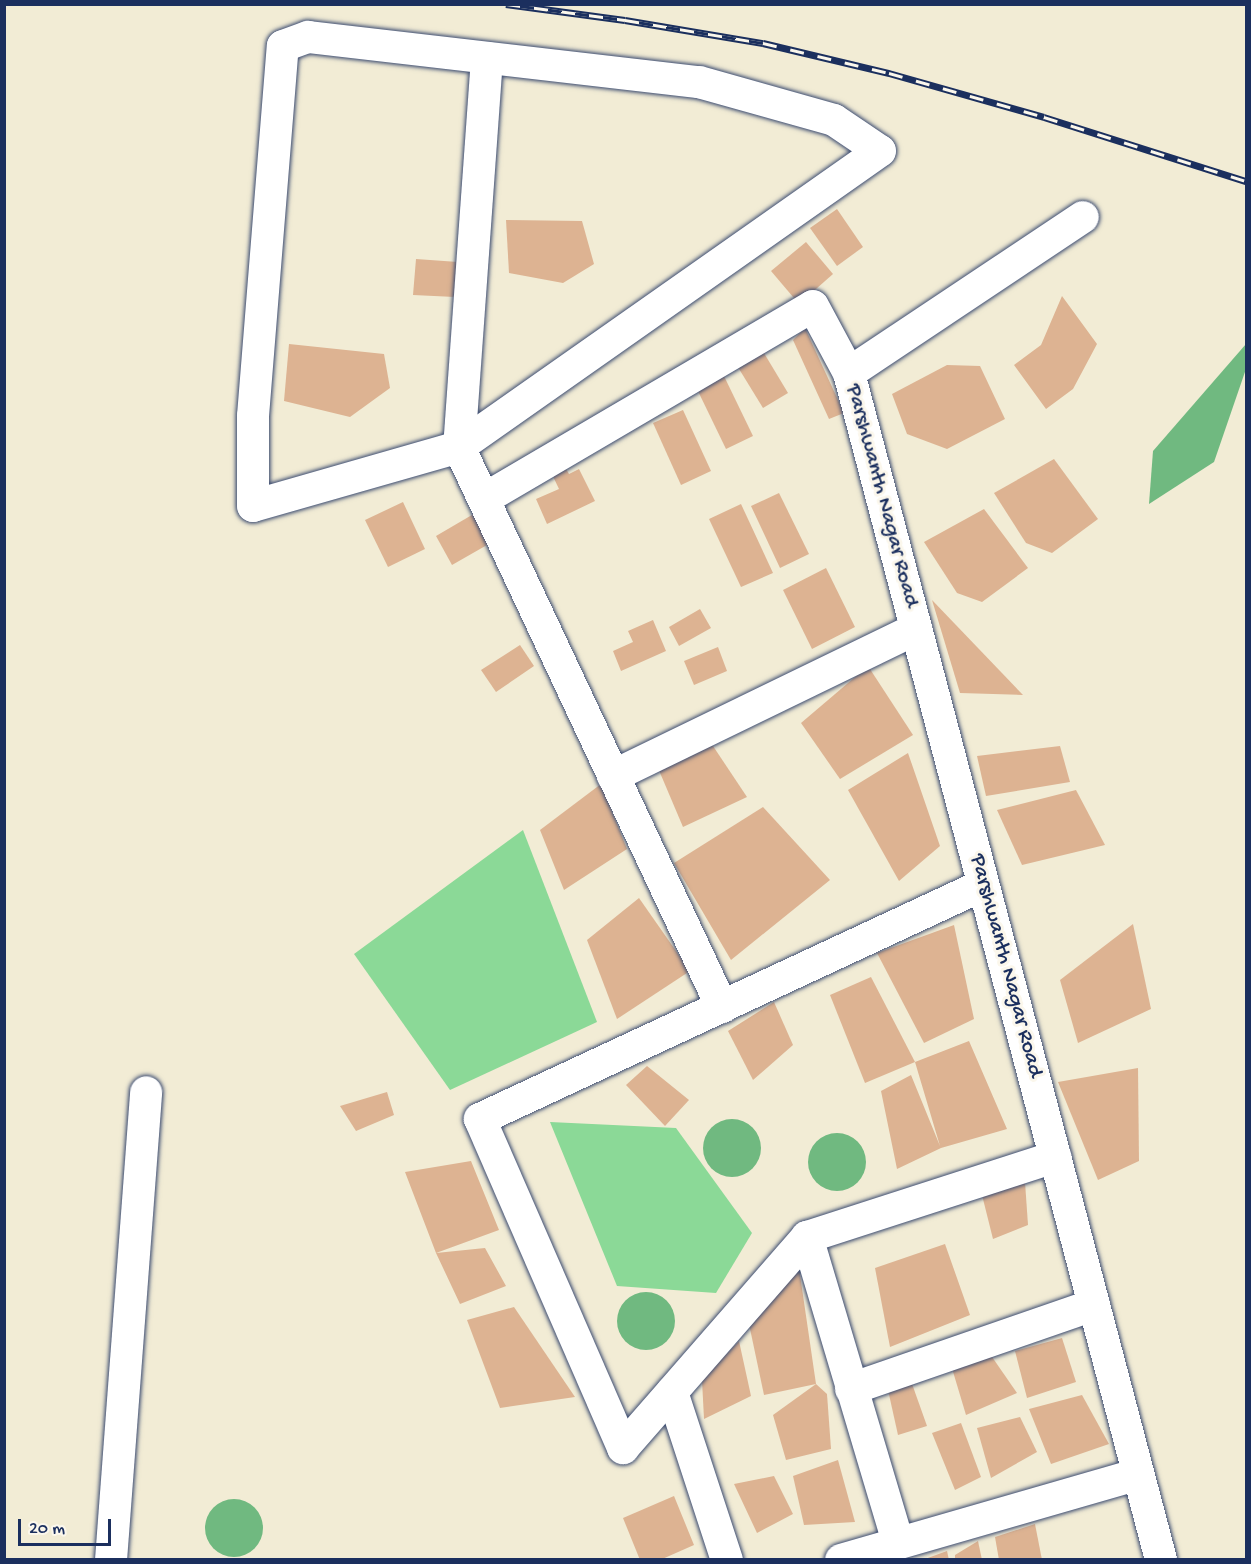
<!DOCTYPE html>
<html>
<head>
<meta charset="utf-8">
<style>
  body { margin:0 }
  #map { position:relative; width:1251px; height:1564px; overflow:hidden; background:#f2ecd5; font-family:"Gochi Hand",sans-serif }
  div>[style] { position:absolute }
  .green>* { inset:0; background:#8bd997 }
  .forest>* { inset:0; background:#70b980 }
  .round { border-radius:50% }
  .building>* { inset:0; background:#ddb392 }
  .roads { filter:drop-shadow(0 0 2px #3b4b70) drop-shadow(0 0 2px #3b4b70) }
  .minor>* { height:32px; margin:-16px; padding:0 16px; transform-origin:16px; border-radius:16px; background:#fff }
  .rail>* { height:7px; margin-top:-3.5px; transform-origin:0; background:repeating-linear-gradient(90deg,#fbf7ec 0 14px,#1b2f5e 0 28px); box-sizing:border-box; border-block:2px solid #1b2f5e }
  span { translate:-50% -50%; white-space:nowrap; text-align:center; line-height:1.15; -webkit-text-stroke:6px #fbf7ec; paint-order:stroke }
  .street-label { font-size:22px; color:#1b2f5e }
  .frame { position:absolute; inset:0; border:6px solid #1b2f5e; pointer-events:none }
  .scale { position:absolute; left:18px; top:1519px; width:93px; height:27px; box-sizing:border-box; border:3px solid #1b2f5e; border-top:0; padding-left:8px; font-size:18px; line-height:21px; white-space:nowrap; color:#1b2f5e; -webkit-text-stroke:4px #fbf7ec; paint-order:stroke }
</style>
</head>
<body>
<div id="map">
  <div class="green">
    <i style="clip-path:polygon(523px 830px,597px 1022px,450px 1090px,354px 954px)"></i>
    <i style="clip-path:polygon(550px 1122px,676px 1128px,752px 1233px,716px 1293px,617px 1286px)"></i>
  </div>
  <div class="forest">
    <i style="clip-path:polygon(1246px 344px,1246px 369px,1214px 462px,1149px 504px,1153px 451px)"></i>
    <i class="round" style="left:703px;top:1119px;width:58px;height:58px"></i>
    <i class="round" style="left:808px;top:1133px;width:58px;height:58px"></i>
    <i class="round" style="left:617px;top:1292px;width:58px;height:58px"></i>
    <i class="round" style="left:205px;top:1499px;width:58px;height:58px"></i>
  </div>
  <div class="building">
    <i style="clip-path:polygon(837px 209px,863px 247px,837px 266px,810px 228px)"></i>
    <i style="clip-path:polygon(506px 220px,582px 221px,594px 264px,563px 283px,509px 273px)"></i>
    <i style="clip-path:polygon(806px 242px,833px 274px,799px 304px,771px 271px)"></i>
    <i style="clip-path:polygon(416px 259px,458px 262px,455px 297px,413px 295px)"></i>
    <i style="clip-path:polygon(1062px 296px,1097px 344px,1073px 389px,1046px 409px,1014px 365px,1041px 345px)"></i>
    <i style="clip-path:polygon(805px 328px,844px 413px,829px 419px,793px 340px)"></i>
    <i style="clip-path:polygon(289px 344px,384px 354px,390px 388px,350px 417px,284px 401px)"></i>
    <i style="clip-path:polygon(761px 348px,788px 393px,763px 408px,736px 364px)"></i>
    <i style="clip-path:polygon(947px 365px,980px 366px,1005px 419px,947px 449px,907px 434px,892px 394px)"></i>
    <i style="clip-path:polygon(723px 374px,753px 436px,726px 449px,696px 387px)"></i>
    <i style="clip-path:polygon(683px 410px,711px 471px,681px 485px,653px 423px)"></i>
    <i style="clip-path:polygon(1054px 459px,1098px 519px,1052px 553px,1026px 543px,994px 493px)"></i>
    <i style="clip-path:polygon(562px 462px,569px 474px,579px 469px,595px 501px,547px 524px,536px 499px,559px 489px,549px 468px)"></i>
    <i style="clip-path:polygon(779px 493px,809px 554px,780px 568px,751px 506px)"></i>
    <i style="clip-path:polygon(403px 502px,425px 549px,388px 567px,365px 520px)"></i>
    <i style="clip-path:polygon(741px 504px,773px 573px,741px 587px,709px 519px)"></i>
    <i style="clip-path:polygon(984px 509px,1028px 568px,982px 602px,957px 593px,924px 542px)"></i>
    <i style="clip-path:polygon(477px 512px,494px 541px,452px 565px,436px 536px)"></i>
    <i style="clip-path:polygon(826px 568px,855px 627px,812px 649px,783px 590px)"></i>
    <i style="clip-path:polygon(932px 600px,1023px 695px,960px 693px)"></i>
    <i style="clip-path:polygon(700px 609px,711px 628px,679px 646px,669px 627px)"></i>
    <i style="clip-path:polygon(653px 620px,666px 651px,621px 671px,613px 651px,633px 642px,628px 631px)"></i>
    <i style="clip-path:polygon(520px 645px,534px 666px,496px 692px,481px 670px)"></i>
    <i style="clip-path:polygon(718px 647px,727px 671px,694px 685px,684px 661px)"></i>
    <i style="clip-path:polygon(868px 666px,913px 735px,840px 779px,801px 723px)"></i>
    <i style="clip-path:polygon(709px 740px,747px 797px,683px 827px,658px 768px)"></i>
    <i style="clip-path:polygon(1060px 746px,1070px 782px,986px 796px,977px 756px)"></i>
    <i style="clip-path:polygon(908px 753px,940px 846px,899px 881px,848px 790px)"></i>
    <i style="clip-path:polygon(601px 784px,627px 849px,564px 890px,540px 830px)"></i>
    <i style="clip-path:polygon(1076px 790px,1105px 845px,1022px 865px,997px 810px)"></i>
    <i style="clip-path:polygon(763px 807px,830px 880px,731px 960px,674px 863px)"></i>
    <i style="clip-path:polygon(639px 898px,690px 971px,617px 1019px,587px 940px)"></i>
    <i style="clip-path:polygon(1133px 924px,1151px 1009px,1078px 1043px,1060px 980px)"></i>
    <i style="clip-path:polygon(954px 925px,974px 1019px,924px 1043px,877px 953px)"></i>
    <i style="clip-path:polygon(871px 977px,915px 1062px,865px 1083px,830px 995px)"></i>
    <i style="clip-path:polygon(774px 1002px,793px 1045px,753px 1080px,728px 1031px)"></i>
    <i style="clip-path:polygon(969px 1041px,1007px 1129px,941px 1148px,897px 1169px,881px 1091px,911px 1075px,940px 1146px,915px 1062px)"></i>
    <i style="clip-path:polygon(647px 1066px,689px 1100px,665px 1126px,626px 1085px)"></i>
    <i style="clip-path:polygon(1138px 1068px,1139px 1161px,1098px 1180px,1058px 1082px)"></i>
    <i style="clip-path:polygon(387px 1092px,394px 1115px,356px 1131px,340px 1106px)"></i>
    <i style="clip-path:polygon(471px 1161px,499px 1230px,436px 1253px,485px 1248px,506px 1286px,460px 1304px,436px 1253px,405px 1172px)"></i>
    <i style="clip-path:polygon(1025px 1182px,1028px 1225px,993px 1239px,981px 1191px)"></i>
    <i style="clip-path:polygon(945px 1244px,970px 1315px,890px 1347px,875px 1268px)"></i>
    <i style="clip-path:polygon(799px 1268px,816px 1384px,764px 1395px,749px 1324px)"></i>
    <i style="clip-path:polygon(514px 1307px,575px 1397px,500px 1408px,467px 1320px)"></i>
    <i style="clip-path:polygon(1062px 1338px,1076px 1382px,1027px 1398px,1015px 1351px)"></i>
    <i style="clip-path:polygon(739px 1341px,751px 1396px,704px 1419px,702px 1380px)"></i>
    <i style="clip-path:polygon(990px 1354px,1017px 1393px,966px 1415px,951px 1365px)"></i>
    <i style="clip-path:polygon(911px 1381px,927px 1426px,898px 1435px,888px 1390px)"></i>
    <i style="clip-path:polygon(816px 1384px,827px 1394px,831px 1449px,786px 1460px,773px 1415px)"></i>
    <i style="clip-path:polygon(1082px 1395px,1109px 1444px,1051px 1464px,1029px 1409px)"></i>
    <i style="clip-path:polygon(1020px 1417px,1037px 1452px,991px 1478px,977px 1428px)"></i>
    <i style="clip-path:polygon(961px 1423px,981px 1477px,955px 1490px,932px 1433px)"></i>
    <i style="clip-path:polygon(838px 1460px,855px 1522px,804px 1525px,793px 1476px)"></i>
    <i style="clip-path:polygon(774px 1476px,793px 1514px,757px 1533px,734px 1484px)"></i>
    <i style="clip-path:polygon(674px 1496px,694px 1545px,660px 1560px,640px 1560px,623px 1518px)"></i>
    <i style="clip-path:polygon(1035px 1524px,1042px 1560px,999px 1560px,995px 1537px)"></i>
    <i style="clip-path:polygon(978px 1541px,982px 1560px,955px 1560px,955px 1555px)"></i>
    <i style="clip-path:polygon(947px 1551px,949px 1560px,925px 1560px,925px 1559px)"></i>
  </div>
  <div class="roads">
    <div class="minor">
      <i style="left:308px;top:37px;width:394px;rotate:6.6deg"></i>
      <i style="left:699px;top:82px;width:140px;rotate:15.7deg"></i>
      <i style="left:834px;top:120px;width:55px;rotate:34deg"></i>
      <i style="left:880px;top:151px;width:515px;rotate:144.89deg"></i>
      <i style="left:459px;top:447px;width:214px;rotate:164deg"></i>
      <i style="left:253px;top:506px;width:90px;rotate:-90deg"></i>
      <i style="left:253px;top:416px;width:371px;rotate:-85.4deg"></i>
      <i style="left:283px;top:46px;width:27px;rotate:-20deg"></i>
      <i style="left:487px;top:58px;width:390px;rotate:94.1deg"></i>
      <i style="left:459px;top:447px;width:619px;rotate:64.84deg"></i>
      <i style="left:849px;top:373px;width:281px;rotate:-33.7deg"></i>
      <i style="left:484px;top:499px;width:381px;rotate:-30.4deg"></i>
      <i style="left:813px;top:306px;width:76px;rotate:61.8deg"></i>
      <i style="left:849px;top:373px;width:1227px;rotate:75.27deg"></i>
      <i style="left:613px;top:776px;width:337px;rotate:-25.9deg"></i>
      <i style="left:983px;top:885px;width:555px;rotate:155.05deg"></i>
      <i style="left:480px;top:1119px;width:359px;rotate:66.5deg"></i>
      <i style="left:623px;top:1448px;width:280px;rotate:-48.9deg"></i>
      <i style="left:807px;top:1237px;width:261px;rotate:-17.9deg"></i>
      <i style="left:807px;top:1237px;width:319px;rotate:73.4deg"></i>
      <i style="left:851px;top:1389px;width:257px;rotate:-19.1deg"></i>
      <i style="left:672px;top:1392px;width:177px;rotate:71.9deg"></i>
      <i style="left:111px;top:1560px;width:469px;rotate:-85.7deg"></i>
      <i style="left:841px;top:1560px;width:309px;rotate:-16.1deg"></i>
    </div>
  </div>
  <div class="rail">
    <i style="left:506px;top:4px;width:120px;rotate:7.7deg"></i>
    <i style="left:625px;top:20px;width:140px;rotate:9.5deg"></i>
    <i style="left:763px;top:43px;width:130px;rotate:13.4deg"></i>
    <i style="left:889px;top:73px;width:161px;rotate:15.8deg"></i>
    <i style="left:1044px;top:117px;width:212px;rotate:17.6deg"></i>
  </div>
  <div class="street-label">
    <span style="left:881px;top:496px;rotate:75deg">Parshwanth Nagar Road</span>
    <span style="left:1005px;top:966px;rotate:75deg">Parshwanth Nagar Road</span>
  </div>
  <div class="frame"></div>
  <div class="scale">20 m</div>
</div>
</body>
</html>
